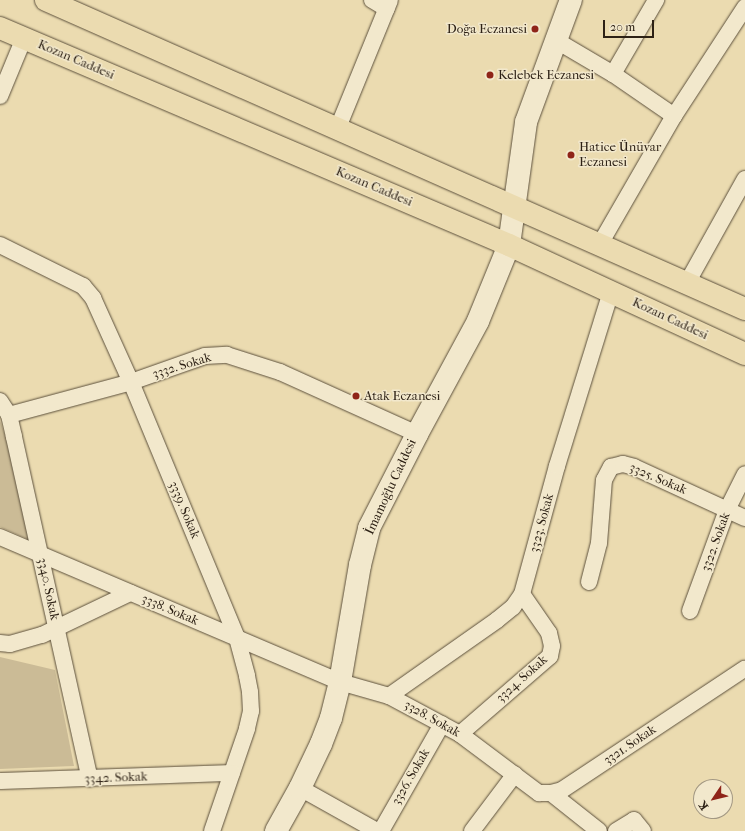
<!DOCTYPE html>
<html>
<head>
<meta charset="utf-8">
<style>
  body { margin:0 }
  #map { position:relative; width:745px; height:831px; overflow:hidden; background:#ebdbb0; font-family:"IM FELL French Canon",serif }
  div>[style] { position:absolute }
  .green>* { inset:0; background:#cbbb96 }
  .roads { filter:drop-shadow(0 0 1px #5c503c) drop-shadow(0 0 1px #5c503c) }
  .street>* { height:16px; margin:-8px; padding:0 8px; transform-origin:8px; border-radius:8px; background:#f2e8cc }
  .secondary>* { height:22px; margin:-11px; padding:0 11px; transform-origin:11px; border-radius:11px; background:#f2e8cc }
  .highway>* { height:22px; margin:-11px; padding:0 11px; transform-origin:11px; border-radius:11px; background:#ebdbb0 }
  .dots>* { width:11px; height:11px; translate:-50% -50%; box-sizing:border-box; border:2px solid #f2e8cc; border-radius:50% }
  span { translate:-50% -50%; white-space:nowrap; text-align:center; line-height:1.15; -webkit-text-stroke:3px #f2e8cc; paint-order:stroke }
  .poi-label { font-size:13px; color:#2d2115 }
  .right { translate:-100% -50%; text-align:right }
  .left { translate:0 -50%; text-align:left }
  .street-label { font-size:13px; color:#2d2115 }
  .north { position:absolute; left:693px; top:779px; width:40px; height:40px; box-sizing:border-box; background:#f2e8cc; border:1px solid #a39883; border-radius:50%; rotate:235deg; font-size:11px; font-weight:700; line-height:16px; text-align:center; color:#2d2115 }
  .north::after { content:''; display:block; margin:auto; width:14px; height:18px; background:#8f2418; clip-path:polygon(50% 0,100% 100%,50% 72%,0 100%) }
  .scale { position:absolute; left:603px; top:20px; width:51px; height:18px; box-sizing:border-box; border:2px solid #2d2115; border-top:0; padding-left:5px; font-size:12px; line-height:14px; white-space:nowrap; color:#2d2115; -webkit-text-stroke:3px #f2e8cc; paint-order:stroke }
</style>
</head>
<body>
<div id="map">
  <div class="green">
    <i style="clip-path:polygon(0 421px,1px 423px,39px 544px,0 527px)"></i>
    <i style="clip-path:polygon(0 657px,55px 670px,74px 766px,0 769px)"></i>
  </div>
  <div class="roads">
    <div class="street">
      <i style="left:372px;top:0;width:17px;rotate:31deg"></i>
      <i style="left:557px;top:41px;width:65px;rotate:30.5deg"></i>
      <i style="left:613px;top:74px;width:74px;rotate:34.5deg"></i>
      <i style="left:613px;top:74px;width:86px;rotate:-59.8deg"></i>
      <i style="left:0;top:96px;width:63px;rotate:-67.5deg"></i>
      <i style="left:337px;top:130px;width:140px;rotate:-67.8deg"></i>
      <i style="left:600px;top:244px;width:148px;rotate:-60deg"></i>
      <i style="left:674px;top:116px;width:130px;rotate:-56.9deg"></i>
      <i style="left:0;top:245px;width:93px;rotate:26.3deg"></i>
      <i style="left:83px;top:286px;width:16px;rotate:50deg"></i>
      <i style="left:93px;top:298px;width:92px;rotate:65.7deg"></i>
      <i style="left:131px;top:382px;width:277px;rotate:67.5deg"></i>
      <i style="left:237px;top:638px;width:39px;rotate:75deg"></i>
      <i style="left:247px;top:676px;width:16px;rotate:79deg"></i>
      <i style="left:250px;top:692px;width:19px;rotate:87deg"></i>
      <i style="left:251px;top:711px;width:18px;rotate:103deg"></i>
      <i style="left:247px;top:729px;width:108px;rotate:108.9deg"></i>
      <i style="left:687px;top:283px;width:119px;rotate:-60.9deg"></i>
      <i style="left:0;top:401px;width:17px;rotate:57deg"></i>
      <i style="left:9px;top:415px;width:23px;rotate:77deg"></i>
      <i style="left:14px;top:437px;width:350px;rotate:77.5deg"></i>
      <i style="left:9px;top:415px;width:126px;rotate:-15.1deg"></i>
      <i style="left:131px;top:382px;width:78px;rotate:-19.4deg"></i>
      <i style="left:205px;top:356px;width:22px;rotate:-3deg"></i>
      <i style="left:227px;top:355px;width:56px;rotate:17.8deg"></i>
      <i style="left:280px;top:372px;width:150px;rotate:24.3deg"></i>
      <i style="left:0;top:537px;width:370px;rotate:23.1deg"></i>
      <i style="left:340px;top:682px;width:51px;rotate:15.9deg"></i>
      <i style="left:389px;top:696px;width:81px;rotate:28.2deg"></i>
      <i style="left:460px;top:734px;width:99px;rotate:36.8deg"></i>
      <i style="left:539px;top:793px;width:12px"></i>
      <i style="left:551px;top:793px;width:11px;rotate:-15deg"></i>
      <i style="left:562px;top:790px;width:219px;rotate:-33.6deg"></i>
      <i style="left:589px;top:582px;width:40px;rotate:-75.6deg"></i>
      <i style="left:599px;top:543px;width:63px;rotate:-85.5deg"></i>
      <i style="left:604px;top:480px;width:15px;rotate:-62deg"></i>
      <i style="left:611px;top:467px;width:12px;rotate:-14deg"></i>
      <i style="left:623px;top:464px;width:11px;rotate:15deg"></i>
      <i style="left:634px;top:467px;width:122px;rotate:24.7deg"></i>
      <i style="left:690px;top:611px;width:108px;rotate:-69.9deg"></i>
      <i style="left:727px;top:510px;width:40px;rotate:-63.4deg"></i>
      <i style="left:0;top:643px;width:10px;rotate:6deg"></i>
      <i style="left:10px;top:644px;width:33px;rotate:-16deg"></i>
      <i style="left:42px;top:635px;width:98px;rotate:-25.5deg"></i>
      <i style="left:389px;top:696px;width:132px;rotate:-35.1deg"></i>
      <i style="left:497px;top:620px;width:21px;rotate:-39deg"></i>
      <i style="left:513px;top:607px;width:16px;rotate:-55deg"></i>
      <i style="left:522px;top:594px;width:133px;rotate:-74.7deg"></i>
      <i style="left:557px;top:466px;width:182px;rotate:-72.8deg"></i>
      <i style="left:460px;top:734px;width:119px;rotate:-40.9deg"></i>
      <i style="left:550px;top:656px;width:10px;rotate:-79deg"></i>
      <i style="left:552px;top:646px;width:13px;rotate:-103deg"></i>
      <i style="left:549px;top:633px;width:47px;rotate:-124.7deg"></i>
      <i style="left:0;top:781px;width:232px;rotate:-2deg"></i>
      <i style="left:300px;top:788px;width:88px;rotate:29.2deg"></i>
      <i style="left:551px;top:793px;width:61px;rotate:38.4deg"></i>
      <i style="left:381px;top:831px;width:123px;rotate:-60.3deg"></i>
      <i style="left:472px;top:831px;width:71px;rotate:-53deg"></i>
      <i style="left:616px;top:831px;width:21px;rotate:-31deg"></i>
      <i style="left:634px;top:820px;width:14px;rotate:51deg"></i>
    </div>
    <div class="secondary">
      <i style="left:276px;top:831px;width:49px;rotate:-60.8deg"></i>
      <i style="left:300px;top:788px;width:49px;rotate:-64.5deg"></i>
      <i style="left:321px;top:744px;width:28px;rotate:-69deg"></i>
      <i style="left:331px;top:718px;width:37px;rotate:-76deg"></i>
      <i style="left:340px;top:682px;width:119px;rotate:-80.3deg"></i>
      <i style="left:360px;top:565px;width:38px;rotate:-76deg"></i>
      <i style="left:369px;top:528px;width:106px;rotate:-62.9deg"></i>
      <i style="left:417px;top:434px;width:128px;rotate:-61.6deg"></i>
      <i style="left:478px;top:321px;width:82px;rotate:-67.8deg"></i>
      <i style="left:509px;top:245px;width:124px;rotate:-82.1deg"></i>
      <i style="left:526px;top:122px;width:130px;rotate:-69.8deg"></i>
    </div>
    <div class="highway">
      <i style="left:46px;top:0;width:764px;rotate:23.85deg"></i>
      <i style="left:0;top:28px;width:553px;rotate:23.09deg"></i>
      <i style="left:509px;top:245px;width:260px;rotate:24.8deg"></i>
    </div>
  </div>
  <div class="dots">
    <i style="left:535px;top:29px;background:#8f2418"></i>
    <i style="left:490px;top:75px;background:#8f2418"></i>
    <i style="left:571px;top:155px;background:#8f2418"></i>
    <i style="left:356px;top:396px;background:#8f2418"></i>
  </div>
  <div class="poi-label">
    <span class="right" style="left:527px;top:29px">Doğa Eczanesi</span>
    <span class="left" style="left:498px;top:75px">Kelebek Eczanesi</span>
    <span class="left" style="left:579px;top:155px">Hatice Ünüvar<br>Eczanesi</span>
    <span class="left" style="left:364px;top:396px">Atak Eczanesi</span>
  </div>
  <div class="street-label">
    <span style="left:76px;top:60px;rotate:23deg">Kozan Caddesi</span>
    <span style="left:374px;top:187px;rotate:23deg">Kozan Caddesi</span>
    <span style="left:670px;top:319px;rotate:25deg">Kozan Caddesi</span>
    <span style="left:182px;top:366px;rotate:-17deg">3332. Sokak</span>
    <span style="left:658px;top:479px;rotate:23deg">3325. Sokak</span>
    <span style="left:391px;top:487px;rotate:-65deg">İmamoğlu Caddesi</span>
    <span style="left:184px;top:510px;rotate:67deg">3339. Sokak</span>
    <span style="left:542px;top:523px;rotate:-75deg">3323. Sokak</span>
    <span style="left:716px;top:542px;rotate:-70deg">3322. Sokak</span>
    <span style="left:48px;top:589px;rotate:78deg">3340. Sokak</span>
    <span style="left:170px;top:610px;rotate:23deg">3338. Sokak</span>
    <span style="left:522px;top:679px;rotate:-42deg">3324. Sokak</span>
    <span style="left:432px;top:719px;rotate:29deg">3328. Sokak</span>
    <span style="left:630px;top:745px;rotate:-34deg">3321. Sokak</span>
    <span style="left:411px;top:777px;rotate:-60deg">3326. Sokak</span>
    <span style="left:116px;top:778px;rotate:-2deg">3342. Sokak</span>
  </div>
  <div class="north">K</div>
  <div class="scale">20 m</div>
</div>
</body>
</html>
